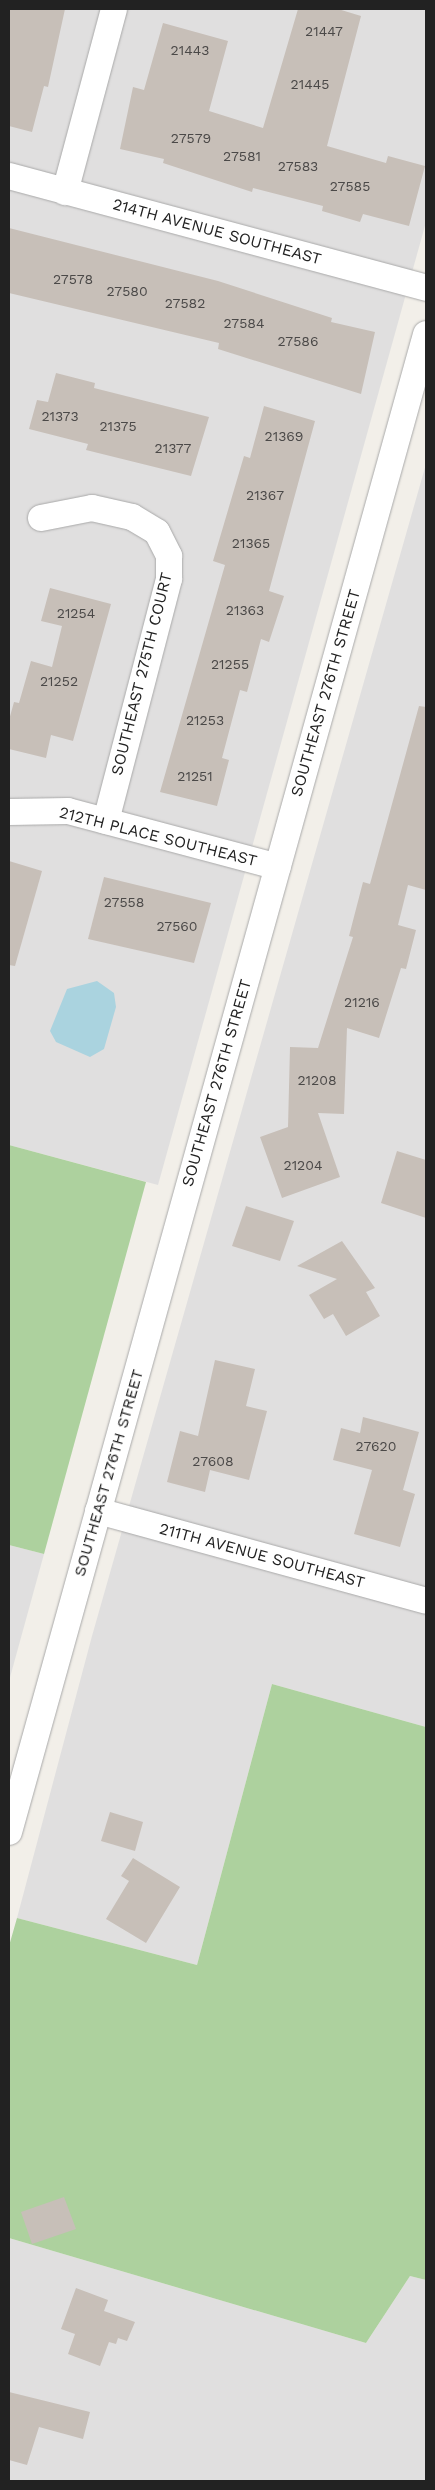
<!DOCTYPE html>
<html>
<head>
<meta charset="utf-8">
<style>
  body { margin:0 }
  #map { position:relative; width:435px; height:2490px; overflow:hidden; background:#f2efe9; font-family:"Work Sans",sans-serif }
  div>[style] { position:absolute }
  .residential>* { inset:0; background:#e0dfdf }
  .forest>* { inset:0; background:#add19e }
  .water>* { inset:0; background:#aad3df }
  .building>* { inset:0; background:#c7bfb8 }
  .roads { filter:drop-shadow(0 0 1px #a9a9a9) drop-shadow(0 0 1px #a9a9a9) }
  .minor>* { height:26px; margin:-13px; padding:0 13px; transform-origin:13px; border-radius:13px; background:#fff }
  span { translate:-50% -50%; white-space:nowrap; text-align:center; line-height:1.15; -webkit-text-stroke:4px #fff; paint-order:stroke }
  .number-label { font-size:14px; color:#4b4948 }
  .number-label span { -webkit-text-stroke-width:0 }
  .street-label { font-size:16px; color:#222 }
  .frame { position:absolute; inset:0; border:10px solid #222; pointer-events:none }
</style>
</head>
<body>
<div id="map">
  <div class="residential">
    <i style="clip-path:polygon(9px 9px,426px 9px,426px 222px,158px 1185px,9px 1145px)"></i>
    <i style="clip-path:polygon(426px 464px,426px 1727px,272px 1684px,197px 1965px,17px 1918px,92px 1636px)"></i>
    <i style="clip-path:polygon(9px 1545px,44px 1554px,9px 1681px)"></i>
    <i style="clip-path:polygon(9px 2238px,366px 2343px,410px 2276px,426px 2280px,426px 2481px,9px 2481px)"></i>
  </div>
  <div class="forest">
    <i style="clip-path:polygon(9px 1145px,146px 1182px,44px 1554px,9px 1545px)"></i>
    <i style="clip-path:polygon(272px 1684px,426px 1727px,426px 2280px,410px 2276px,366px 2343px,9px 2238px,9px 1946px,17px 1918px,197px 1965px)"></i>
  </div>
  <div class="water">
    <i style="clip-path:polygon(97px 981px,114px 993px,116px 1007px,104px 1049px,90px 1057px,56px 1042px,50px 1031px,67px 989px)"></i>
  </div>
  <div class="building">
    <i style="clip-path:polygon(9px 9px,65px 9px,48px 87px,44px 86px,32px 132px,9px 126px)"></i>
    <i style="clip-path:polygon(298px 9px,338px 9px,361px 16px,327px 146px,386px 163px,388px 156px,425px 166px,409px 226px,363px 214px,360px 222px,322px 211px,323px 206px,253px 188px,252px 192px,163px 163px,164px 159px,120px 149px,133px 87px,144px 90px,163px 23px,228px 41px,209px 111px,263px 128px)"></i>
    <i style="clip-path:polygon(9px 228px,218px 281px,332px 318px,331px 322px,375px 332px,361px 394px,218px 349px,219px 343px,9px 293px)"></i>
    <i style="clip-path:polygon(56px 373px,95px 383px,94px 388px,209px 417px,191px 476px,86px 450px,88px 444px,29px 429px,37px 400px,48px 402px)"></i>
    <i style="clip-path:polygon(264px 406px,315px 421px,269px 591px,284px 596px,269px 642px,261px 639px,247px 692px,240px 690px,222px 758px,229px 760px,217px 806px,160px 792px,225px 565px,213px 561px,244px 456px,250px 458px)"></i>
    <i style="clip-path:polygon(50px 588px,111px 604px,73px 741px,51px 735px,46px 758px,9px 749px,9px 720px,14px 702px,19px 703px,31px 661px,52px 667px,62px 626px,41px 621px)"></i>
    <i style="clip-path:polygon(419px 706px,426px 707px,426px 890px,408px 885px,398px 925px,416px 930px,406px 969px,401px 968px,379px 1038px,347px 1028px,344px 1114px,318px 1113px,340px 1177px,282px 1198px,260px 1137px,288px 1127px,290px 1047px,318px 1048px,353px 937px,349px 936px,363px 882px,370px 884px)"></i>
    <i style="clip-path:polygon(9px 861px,42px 871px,15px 966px,9px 965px)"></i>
    <i style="clip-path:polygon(104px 877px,211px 903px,194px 963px,88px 939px)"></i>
    <i style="clip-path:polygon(397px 1151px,426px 1160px,426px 1218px,381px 1203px)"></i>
    <i style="clip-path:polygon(246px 1206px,294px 1221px,280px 1261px,232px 1246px)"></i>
    <i style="clip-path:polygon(342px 1241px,375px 1288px,366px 1292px,380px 1316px,346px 1336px,333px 1314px,324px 1319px,309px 1295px,337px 1279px,297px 1266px)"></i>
    <i style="clip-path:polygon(215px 1360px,255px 1369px,246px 1406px,267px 1411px,249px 1480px,210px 1470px,205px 1492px,167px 1482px,180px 1431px,198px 1436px)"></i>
    <i style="clip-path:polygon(363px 1417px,419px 1432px,403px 1490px,415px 1494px,400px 1547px,354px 1534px,372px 1470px,333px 1460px,341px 1428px,360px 1433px)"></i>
    <i style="clip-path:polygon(110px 1812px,143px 1822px,135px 1851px,101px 1841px)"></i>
    <i style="clip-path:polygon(133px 1858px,180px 1887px,146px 1943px,106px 1919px,129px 1881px,121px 1876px)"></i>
    <i style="clip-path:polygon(64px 2197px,76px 2229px,32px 2244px,21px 2212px)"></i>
    <i style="clip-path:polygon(76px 2288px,108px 2300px,104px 2311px,135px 2322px,127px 2341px,118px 2338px,116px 2344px,109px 2342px,100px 2366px,68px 2354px,75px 2334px,61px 2329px)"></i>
    <i style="clip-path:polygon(9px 2392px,90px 2412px,83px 2439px,39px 2427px,27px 2465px,9px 2460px)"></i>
  </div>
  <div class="roads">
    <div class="minor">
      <i style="left:9px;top:176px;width:432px;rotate:15deg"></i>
      <i style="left:65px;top:192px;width:189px;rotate:-75deg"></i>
      <i style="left:41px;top:518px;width:52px;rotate:-11.1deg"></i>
      <i style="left:92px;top:508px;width:41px;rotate:12.7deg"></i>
      <i style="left:132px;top:517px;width:29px;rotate:31deg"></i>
      <i style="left:157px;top:532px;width:27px;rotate:63deg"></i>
      <i style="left:169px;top:556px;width:23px;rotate:90deg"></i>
      <i style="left:169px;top:579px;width:250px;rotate:104.6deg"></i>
      <i style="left:9px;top:812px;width:59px;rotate:-1deg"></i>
      <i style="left:68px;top:811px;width:217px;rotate:14.9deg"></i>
      <i style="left:98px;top:1511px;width:340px;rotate:15.3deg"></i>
      <i style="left:9px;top:1832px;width:1555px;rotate:-74.44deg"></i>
    </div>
  </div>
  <div class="number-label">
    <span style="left:324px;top:31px">21447</span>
    <span style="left:190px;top:50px">21443</span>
    <span style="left:310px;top:84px">21445</span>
    <span style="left:191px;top:138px">27579</span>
    <span style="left:242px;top:156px">27581</span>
    <span style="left:298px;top:166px">27583</span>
    <span style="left:350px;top:186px">27585</span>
    <span style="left:73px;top:279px">27578</span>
    <span style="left:127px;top:291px">27580</span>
    <span style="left:185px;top:303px">27582</span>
    <span style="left:244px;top:323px">27584</span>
    <span style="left:298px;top:341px">27586</span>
    <span style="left:60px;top:416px">21373</span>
    <span style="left:118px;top:426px">21375</span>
    <span style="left:284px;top:436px">21369</span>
    <span style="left:173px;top:448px">21377</span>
    <span style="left:265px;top:495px">21367</span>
    <span style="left:251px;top:543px">21365</span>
    <span style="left:245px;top:610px">21363</span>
    <span style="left:76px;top:613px">21254</span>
    <span style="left:230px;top:664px">21255</span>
    <span style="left:59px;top:681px">21252</span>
    <span style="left:205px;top:720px">21253</span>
    <span style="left:195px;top:776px">21251</span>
    <span style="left:124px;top:902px">27558</span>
    <span style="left:177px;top:926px">27560</span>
    <span style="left:362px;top:1002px">21216</span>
    <span style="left:317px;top:1080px">21208</span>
    <span style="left:303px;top:1165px">21204</span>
    <span style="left:376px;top:1446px">27620</span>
    <span style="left:213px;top:1461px">27608</span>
  </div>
  <div class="street-label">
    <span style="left:217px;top:232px;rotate:15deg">214TH AVENUE SOUTHEAST</span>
    <span style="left:142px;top:674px;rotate:-76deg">SOUTHEAST 275TH COURT</span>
    <span style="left:326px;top:693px;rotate:-74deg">SOUTHEAST 276TH STREET</span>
    <span style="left:158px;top:837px;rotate:14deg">212TH PLACE SOUTHEAST</span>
    <span style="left:217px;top:1083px;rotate:-74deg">SOUTHEAST 276TH STREET</span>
    <span style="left:109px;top:1473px;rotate:-74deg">SOUTHEAST 276TH STREET</span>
    <span style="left:262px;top:1556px;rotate:15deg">211TH AVENUE SOUTHEAST</span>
  </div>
  <div class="frame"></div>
</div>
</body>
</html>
